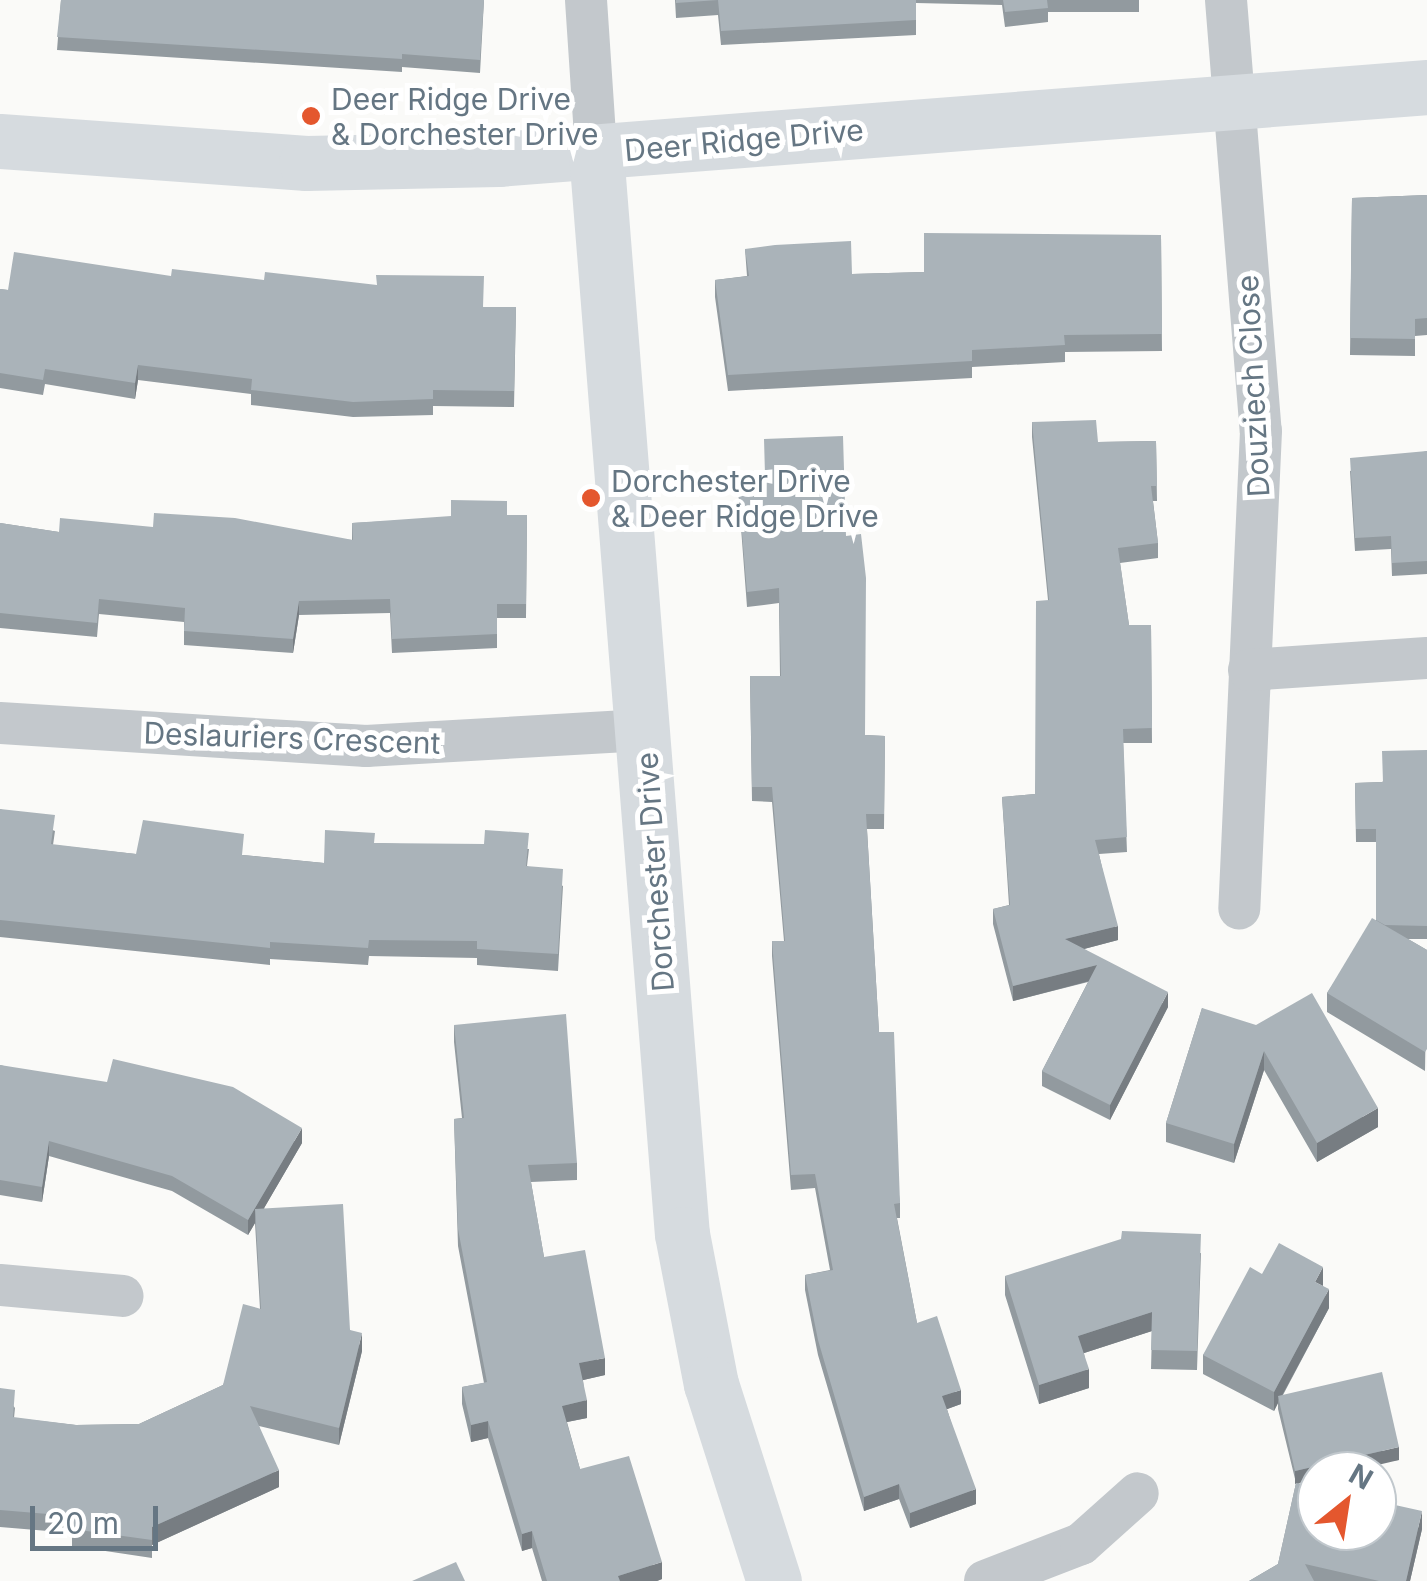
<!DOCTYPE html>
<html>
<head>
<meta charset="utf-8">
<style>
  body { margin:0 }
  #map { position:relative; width:1427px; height:1581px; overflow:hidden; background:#fafaf8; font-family:Inter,sans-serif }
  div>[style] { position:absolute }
  .street>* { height:42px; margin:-21px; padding:0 21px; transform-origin:21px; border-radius:21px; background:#c3c8cc }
  .secondary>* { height:55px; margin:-27.5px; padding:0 27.5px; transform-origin:27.5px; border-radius:27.5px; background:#d6dbdf }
  .wall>* { inset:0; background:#929a9f }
  .shaded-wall>* { inset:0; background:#777d82 }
  .building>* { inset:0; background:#aab3b9 }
  .dots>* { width:28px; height:28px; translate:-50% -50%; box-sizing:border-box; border:5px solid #fff; border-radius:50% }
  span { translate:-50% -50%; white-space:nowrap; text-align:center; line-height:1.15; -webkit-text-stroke:10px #fff; paint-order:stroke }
  .poi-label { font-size:30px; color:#657683 }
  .left { translate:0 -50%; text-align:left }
  .street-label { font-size:30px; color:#657683 }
  .north { position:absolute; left:1297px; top:1451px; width:100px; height:100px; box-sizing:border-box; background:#fff; border:2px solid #c1c8cd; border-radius:50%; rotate:30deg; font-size:28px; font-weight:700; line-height:40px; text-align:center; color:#657683 }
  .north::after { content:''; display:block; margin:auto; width:35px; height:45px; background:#e4572e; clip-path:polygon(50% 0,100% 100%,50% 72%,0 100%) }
  .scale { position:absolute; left:30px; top:1506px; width:128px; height:45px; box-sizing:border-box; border:5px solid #657683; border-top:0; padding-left:12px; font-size:30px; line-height:35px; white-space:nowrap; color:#657683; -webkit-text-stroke:8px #fff; paint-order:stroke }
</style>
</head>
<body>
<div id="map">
  <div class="street">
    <i style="left:586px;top:0;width:152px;rotate:86.2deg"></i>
    <i style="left:1226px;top:0;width:432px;rotate:85.4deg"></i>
    <i style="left:1261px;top:431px;width:478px;rotate:92.6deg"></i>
    <i style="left:1249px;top:670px;width:178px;rotate:-3.9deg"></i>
    <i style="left:0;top:723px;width:367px;rotate:3.6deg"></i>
    <i style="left:366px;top:746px;width:278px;rotate:-3.3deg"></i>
    <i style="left:0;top:1285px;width:123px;rotate:5.1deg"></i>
    <i style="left:985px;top:1581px;width:103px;rotate:-21.1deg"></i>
    <i style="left:1081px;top:1544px;width:76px;rotate:-41.8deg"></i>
  </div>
  <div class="secondary">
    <i style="left:0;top:141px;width:307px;rotate:4.1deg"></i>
    <i style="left:306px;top:163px;width:192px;rotate:-1.2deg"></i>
    <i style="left:498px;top:159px;width:932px;rotate:-4.43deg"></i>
    <i style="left:596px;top:152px;width:1085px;rotate:85.46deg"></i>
    <i style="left:682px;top:1234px;width:153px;rotate:79.1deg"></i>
    <i style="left:711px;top:1384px;width:207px;rotate:72.3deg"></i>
  </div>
  <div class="wall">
    <i style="clip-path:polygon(61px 0,484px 0,480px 73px,402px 67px,402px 72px,57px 50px)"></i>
    <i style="clip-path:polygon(675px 0,1139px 0,1139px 12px,1048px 12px,1048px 22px,1005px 27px,1002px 5px,916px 3px,916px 35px,721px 45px,718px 15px,676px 18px)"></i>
    <i style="clip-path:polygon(1427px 195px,1427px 335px,1415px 336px,1415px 356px,1350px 355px,1352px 198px)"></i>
    <i style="clip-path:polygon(1161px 235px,1162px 351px,1065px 352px,1065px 362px,972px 367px,972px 378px,728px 391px,715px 297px,715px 280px,747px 276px,745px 249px,852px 274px,924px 272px)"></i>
    <i style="clip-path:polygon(171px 276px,484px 307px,516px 307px,514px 407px,433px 406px,433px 415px,353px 417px,251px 405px,251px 394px,138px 380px,135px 399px,45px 384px,43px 395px,0 388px,0 289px,8px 290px)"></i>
    <i style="clip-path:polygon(1032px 422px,1098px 442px,1156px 441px,1157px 501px,1153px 501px,1158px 543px,1158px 558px,1120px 563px,1129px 625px,1151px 625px,1152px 743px,1123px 743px,1127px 852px,1099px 854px,1118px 940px,1084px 949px,1168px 1007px,1110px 1120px,1042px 1086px,1042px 1071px,1088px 982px,1013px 1001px,993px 924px,993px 909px,1009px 905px,1002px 797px,1035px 794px,1048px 600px,1032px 437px)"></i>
    <i style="clip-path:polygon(1427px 451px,1427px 574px,1392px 576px,1391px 549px,1355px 551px,1350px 471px)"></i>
    <i style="clip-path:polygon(737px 475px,846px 536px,865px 735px,885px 736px,884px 829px,867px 829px,879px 1032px,900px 1203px,900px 1218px,897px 1218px,917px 1323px,961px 1404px,947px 1409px,976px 1504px,910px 1528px,899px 1499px,864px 1511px,818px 1355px,805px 1290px,805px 1275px,830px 1270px,815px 1188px,791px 1190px,772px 956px,772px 941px,784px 941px,772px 802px,752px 801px,750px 676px,780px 676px,779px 603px,747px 607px)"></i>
    <i style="clip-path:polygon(507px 515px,527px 515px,526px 618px,497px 618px,497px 648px,392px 653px,390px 613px,299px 615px,293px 653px,184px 645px,184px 622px,99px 614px,97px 637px,0 628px,0 523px,59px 532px,153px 527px,352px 540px,352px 523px)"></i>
    <i style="clip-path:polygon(1427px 750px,1427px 939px,1408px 939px,1427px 950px,1425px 1071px,1327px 1012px,1327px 993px,1376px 920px,1376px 842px,1356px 842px,1355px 783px,1382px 782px)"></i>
    <i style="clip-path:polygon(0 809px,55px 831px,53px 845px,136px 854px,243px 855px,324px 863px,375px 843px,529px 849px,527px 866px,563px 886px,558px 971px,477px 965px,477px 958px,369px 956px,368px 965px,270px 959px,270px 965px,0 937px)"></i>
    <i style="clip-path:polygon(1202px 1008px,1378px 1127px,1317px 1162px,1264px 1070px,1234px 1163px,1166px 1142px,1166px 1123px)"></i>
    <i style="clip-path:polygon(454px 1025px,577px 1163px,577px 1180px,531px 1182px,544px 1257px,605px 1375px,583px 1380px,587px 1418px,567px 1422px,580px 1469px,662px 1579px,657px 1581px,542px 1581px,532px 1548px,522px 1551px,488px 1438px,471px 1442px,462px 1404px,462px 1387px,484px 1383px,458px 1246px,454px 1119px,462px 1118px,454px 1042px)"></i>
    <i style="clip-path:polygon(0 1065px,302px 1143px,264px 1208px,350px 1330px,362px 1351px,339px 1445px,259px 1426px,279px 1487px,152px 1545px,152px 1558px,72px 1546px,72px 1533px,0 1527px,0 1388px,15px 1408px,14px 1418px,76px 1425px,139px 1424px,223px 1385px,260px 1309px,255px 1223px,248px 1235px,172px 1191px,49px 1156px,42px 1202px,0 1195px)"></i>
    <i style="clip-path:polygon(1201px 1253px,1197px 1370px,1151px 1369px,1152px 1331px,1084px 1353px,1089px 1388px,1039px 1404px,1005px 1295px,1005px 1276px)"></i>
    <i style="clip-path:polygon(1262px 1274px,1323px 1286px,1329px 1308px,1283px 1395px,1399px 1460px,1317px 1471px,1317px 1479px,1298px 1483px,1422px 1529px,1410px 1581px,1249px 1581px,1278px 1564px,1296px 1483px,1278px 1409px,1278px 1403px,1274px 1411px,1203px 1374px,1203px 1355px)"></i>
  </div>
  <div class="shaded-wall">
    <i style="clip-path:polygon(138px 365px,138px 380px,135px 399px,135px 383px)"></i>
    <i style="clip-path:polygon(299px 601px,299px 615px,293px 653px,293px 639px)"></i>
    <i style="clip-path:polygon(1118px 926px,1118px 940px,1065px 954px,1065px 939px)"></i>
    <i style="clip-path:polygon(1097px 965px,1097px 979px,1013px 1001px,1013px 986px)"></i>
    <i style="clip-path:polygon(1168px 992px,1168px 1007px,1110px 1120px,1110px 1105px)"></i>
    <i style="clip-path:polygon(1264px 1051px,1264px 1070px,1234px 1163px,1234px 1144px)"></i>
    <i style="clip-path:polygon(1378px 1108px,1378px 1127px,1317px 1162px,1317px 1143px)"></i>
    <i style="clip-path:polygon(302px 1128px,302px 1143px,256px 1222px,255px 1209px,255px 1223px,248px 1235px,248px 1220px)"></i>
    <i style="clip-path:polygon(49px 1141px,49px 1156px,42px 1202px,42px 1187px)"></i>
    <i style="clip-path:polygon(1323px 1267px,1323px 1286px,1315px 1282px)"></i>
    <i style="clip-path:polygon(1329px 1289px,1329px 1308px,1279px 1401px,1278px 1396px,1278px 1403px,1274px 1411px,1274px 1392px)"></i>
    <i style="clip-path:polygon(1152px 1312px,1152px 1331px,1078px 1355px,1078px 1336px)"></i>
    <i style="clip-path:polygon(362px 1333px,362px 1351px,339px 1445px,339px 1428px)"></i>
    <i style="clip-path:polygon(605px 1358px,605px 1375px,579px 1381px,579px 1363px)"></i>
    <i style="clip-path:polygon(1089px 1369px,1089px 1388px,1039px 1404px,1039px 1385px)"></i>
    <i style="clip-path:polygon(961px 1390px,961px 1404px,942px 1411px,942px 1396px)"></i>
    <i style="clip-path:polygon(587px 1400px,587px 1418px,562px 1423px,562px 1406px)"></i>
    <i style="clip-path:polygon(488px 1421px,488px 1438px,471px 1442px,471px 1425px)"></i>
    <i style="clip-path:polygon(1399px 1447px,1399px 1460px,1352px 1471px,1317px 1471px,1317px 1479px,1295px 1484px,1295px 1471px)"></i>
    <i style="clip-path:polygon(279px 1470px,279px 1487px,152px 1545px,152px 1527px)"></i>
    <i style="clip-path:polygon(899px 1484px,899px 1499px,864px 1511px,864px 1497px)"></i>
    <i style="clip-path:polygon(976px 1489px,976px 1504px,910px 1528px,910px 1513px)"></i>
    <i style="clip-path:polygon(1422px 1511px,1422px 1529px,1410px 1581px,1406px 1581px)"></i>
    <i style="clip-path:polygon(532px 1531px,532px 1548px,522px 1551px,522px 1534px)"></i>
    <i style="clip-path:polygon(662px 1562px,662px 1579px,657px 1581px,618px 1581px,618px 1576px)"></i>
  </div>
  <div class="building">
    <i style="clip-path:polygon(61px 0,484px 0,480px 60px,402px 54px,402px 59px,57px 37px)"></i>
    <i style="clip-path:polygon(676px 0,916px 0,916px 20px,721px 31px,718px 0,676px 3px)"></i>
    <i style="clip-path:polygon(1003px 0,1047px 0,1048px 8px,1005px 12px)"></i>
    <i style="clip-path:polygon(1427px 195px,1427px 318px,1415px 319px,1415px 339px,1350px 338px,1352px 198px)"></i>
    <i style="clip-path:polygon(924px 233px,1161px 235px,1162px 334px,1064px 335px,1065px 345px,972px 350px,972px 361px,728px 375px,715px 280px,749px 276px,745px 249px,775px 245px,851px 241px,852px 274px,924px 272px)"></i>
    <i style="clip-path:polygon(14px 252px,171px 276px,172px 269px,264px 280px,265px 272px,377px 285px,376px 275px,484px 276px,483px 307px,516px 307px,514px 391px,433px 390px,433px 399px,353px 402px,251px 390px,252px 379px,138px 365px,135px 383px,45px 369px,43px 380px,0 373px,0 289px,8px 290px)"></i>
    <i style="clip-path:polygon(1096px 420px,1098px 442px,1156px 441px,1157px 486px,1151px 486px,1158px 543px,1118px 548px,1129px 625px,1151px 625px,1152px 728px,1123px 729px,1127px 837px,1095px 840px,1118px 926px,1065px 939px,1168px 992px,1110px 1105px,1042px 1071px,1097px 965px,1013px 986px,993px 909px,1010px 905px,1002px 797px,1035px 794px,1036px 601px,1049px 600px,1032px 422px)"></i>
    <i style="clip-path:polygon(843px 436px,846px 536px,861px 534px,866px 578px,865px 735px,885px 736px,884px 814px,866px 814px,879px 1032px,894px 1032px,900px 1203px,894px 1204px,917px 1323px,937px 1316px,961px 1390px,942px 1396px,976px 1489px,910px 1513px,899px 1484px,864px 1497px,818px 1340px,805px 1275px,833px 1270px,815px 1174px,791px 1175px,772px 941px,785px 941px,772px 787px,752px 787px,750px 676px,781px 676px,779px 588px,747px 592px,737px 475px,765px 475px,764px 439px)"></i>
    <i style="clip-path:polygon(1427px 451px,1427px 561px,1392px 563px,1391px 536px,1355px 538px,1350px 458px)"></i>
    <i style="clip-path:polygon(451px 500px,507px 501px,507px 515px,527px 515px,526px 604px,497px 604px,497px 634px,392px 639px,390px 599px,299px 601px,293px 639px,184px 631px,185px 608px,99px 599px,97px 623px,0 613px,0 523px,59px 532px,60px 518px,153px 527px,154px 513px,235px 518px,353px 540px,352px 523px,451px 516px)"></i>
    <i style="clip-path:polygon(1427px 750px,1427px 926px,1385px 925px,1376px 920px,1376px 829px,1356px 829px,1355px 783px,1383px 782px,1382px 751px)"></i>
    <i style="clip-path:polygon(0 809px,55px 815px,51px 844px,136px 854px,143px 820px,244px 834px,242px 855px,324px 863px,325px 830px,375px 833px,374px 843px,484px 844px,485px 830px,529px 833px,526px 866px,563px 869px,558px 954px,477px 949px,477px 941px,369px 940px,368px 948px,270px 942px,270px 948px,0 920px)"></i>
    <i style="clip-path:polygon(1372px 918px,1427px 950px,1427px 1049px,1425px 1052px,1327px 993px)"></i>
    <i style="clip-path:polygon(1312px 993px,1378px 1108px,1317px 1143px,1264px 1051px,1234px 1144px,1166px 1123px,1202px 1008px,1256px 1025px)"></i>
    <i style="clip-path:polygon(566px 1014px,577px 1163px,528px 1165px,544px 1257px,585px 1250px,605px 1358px,579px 1363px,587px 1400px,562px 1406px,580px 1469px,629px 1456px,662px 1562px,618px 1576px,620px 1581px,547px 1581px,532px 1531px,522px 1534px,488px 1421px,471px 1425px,462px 1387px,487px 1382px,458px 1229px,454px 1119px,464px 1118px,454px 1025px)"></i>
    <i style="clip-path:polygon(113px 1059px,233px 1087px,302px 1128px,248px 1220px,172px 1176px,49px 1141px,42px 1187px,0 1180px,0 1065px,107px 1082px)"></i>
    <i style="clip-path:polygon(343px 1204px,350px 1330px,362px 1333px,339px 1428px,250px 1406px,279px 1470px,152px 1527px,152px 1540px,72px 1529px,72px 1516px,0 1510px,0 1388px,15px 1390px,13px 1417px,76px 1425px,139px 1424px,223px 1385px,243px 1304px,261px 1309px,255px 1209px)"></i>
    <i style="clip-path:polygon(1122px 1231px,1201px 1234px,1197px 1351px,1151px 1350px,1152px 1312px,1078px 1336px,1089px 1369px,1039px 1385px,1005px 1276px,1121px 1239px)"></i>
    <i style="clip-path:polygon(1279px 1243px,1323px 1267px,1315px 1282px,1329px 1289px,1274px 1392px,1203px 1355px,1250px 1267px,1262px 1274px)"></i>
    <i style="clip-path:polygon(1382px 1372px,1399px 1447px,1295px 1471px,1278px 1396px)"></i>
    <i style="clip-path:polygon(1296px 1483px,1317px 1487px,1317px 1531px,1377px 1531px,1377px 1501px,1422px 1511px,1406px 1581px,1379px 1581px,1305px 1564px,1314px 1581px,1249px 1581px,1278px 1564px)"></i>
    <i style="clip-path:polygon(456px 1562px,465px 1581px,412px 1581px)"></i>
  </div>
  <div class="dots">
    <i style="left:311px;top:116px;background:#e4572e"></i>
    <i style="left:591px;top:498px;background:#e4572e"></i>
  </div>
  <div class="poi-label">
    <span class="left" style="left:331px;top:116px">Deer Ridge Drive<br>&amp; Dorchester Drive</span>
    <span class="left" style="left:611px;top:498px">Dorchester Drive<br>&amp; Deer Ridge Drive</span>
  </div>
  <div class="street-label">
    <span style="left:744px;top:140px;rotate:-5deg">Deer Ridge Drive</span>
    <span style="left:1253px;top:386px;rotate:-93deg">Douziech Close</span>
    <span style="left:292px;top:738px;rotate:2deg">Deslauriers Crescent</span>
    <span style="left:655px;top:872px;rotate:-94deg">Dorchester Drive</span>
  </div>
  <div class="north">N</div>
  <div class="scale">20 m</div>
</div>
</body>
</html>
